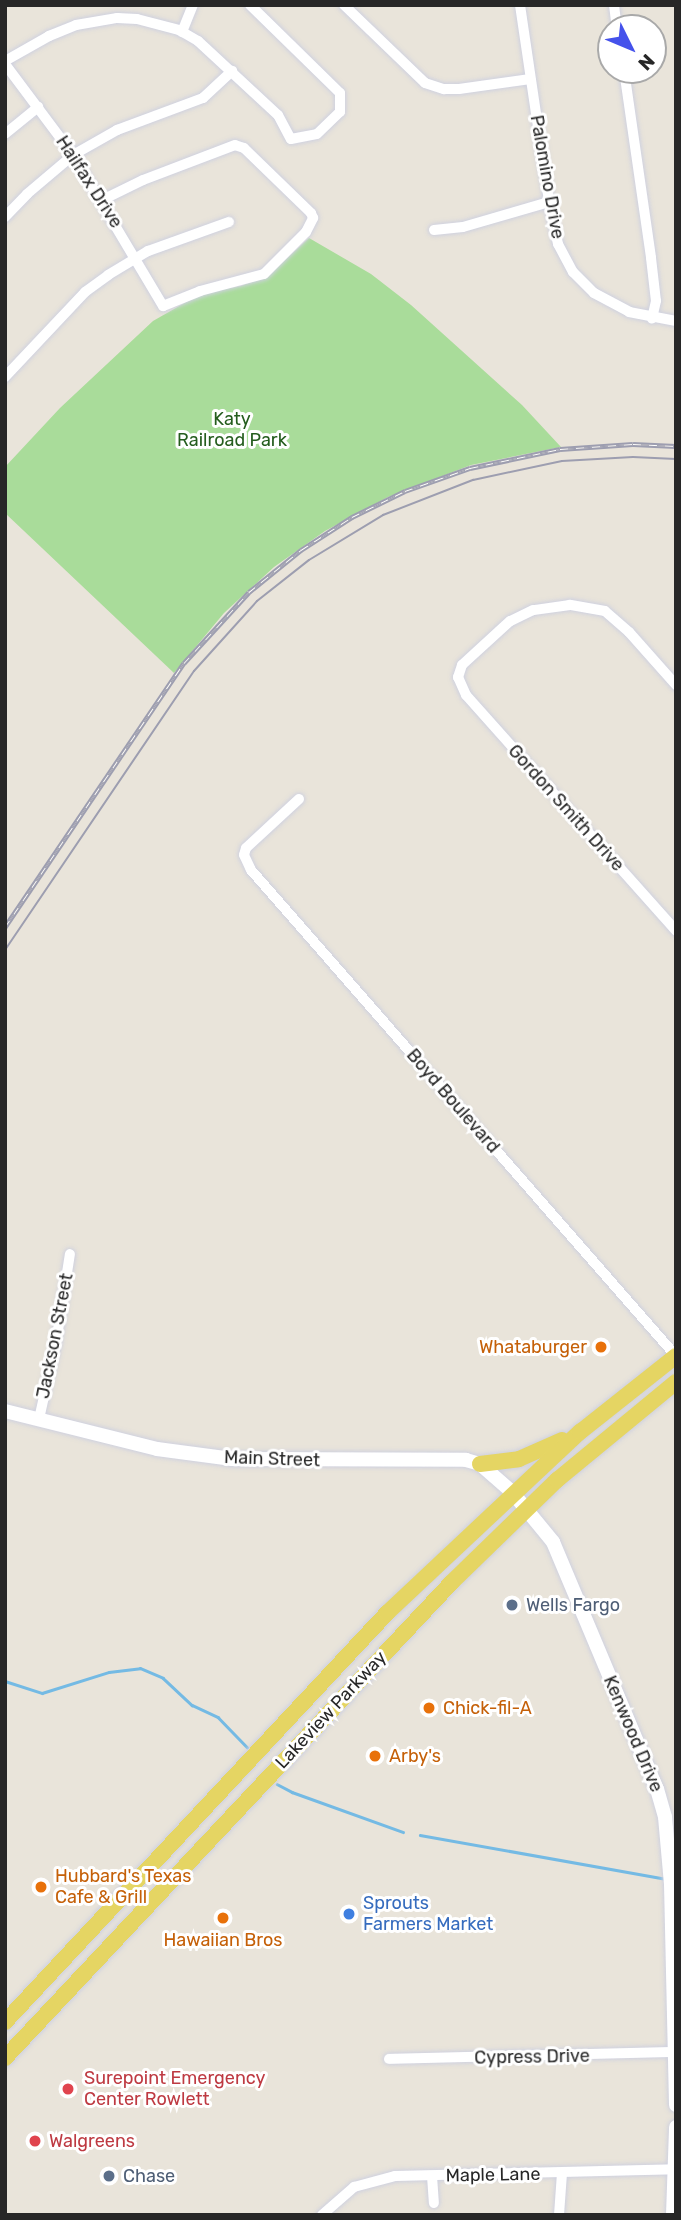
<!DOCTYPE html>
<html>
<head>
<meta charset="utf-8">
<style>
  body { margin:0 }
  #map { position:relative; width:681px; height:2220px; overflow:hidden; background:#e9e4da; font-family:Rubik,sans-serif }
  div>[style] { position:absolute }
  .green>* { inset:0; background:#a9dc9a }
  .stream>* { height:2.5px; margin:-1.25px; padding:0 1.25px; transform-origin:1.25px; border-radius:1.25px; background:#74bae4 }
  .roads { filter:drop-shadow(0 0 2px #cfd1df) drop-shadow(0 0 2px #cfd1df) }
  .street>* { height:10px; margin:-5px; padding:0 5px; transform-origin:5px; border-radius:5px; background:#fff }
  .secondary>* { height:14px; margin:-7px; padding:0 7px; transform-origin:7px; border-radius:7px; background:#fff }
  .primary>* { height:16px; margin:-8px; padding:0 8px; transform-origin:8px; border-radius:8px; background:#e5d563 }
  .tram>* { height:2px; margin:-1px; padding:0 1px; transform-origin:1px; border-radius:1px; background:#9d9eb0 }
  .rail>* { height:5px; margin-top:-2.5px; transform-origin:0; background:repeating-linear-gradient(90deg,#fff 0 8px,#9d9eb0 0 16px); box-sizing:border-box; border-block:2px solid #9d9eb0 }
  .dots>* { width:19px; height:19px; translate:-50% -50%; box-sizing:border-box; border:4px solid #fff; border-radius:50% }
  span { translate:-50% -50%; white-space:nowrap; text-align:center; line-height:1.15; -webkit-text-stroke:6px #fff; paint-order:stroke }
  .street-label { font-size:18px; color:#272727 }
  .park-label { font-size:18px; color:#255d1e }
  .food-label { font-size:18px; color:#c56008 }
  .right { translate:-100% -50%; text-align:right }
  .left { translate:0 -50%; text-align:left }
  .service-label { font-size:18px; color:#4e5e75 }
  .shop-label { font-size:18px; color:#366cbe }
  .health-label { font-size:18px; color:#be3a42 }
  .frame { position:absolute; inset:0; border:7px solid #272727; pointer-events:none }
  .north { position:absolute; left:597px; top:14px; width:70px; height:70px; box-sizing:border-box; background:#fff; border:2px solid #a9a9a9; border-radius:50%; rotate:133deg; font-size:19px; font-weight:700; line-height:28px; text-align:center; color:#272727 }
  .north::after { content:''; display:block; margin:auto; width:24px; height:32px; background:#4552eb; clip-path:polygon(50% 0,100% 100%,50% 72%,0 100%) }
</style>
</head>
<body>
<div id="map">
  <div class="green">
    <i style="clip-path:polygon(309px 238px,371px 274px,411px 305px,522px 405px,561px 447px,471px 465px,388px 497px,325px 531px,274px 567px,224px 613px,174px 673px,5px 513px,5px 467px,60px 408px,153px 321px,202px 293px,241px 286px,270px 274px)"></i>
  </div>
  <div class="stream">
    <i style="left:5px;top:1681px;width:39px;rotate:18deg"></i>
    <i style="left:42px;top:1693px;width:70px;rotate:-17.4deg"></i>
    <i style="left:109px;top:1672px;width:31px;rotate:-7deg"></i>
    <i style="left:140px;top:1668px;width:25px;rotate:23deg"></i>
    <i style="left:163px;top:1678px;width:40px;rotate:43deg"></i>
    <i style="left:192px;top:1705px;width:29px;rotate:25deg"></i>
    <i style="left:218px;top:1717px;width:42px;rotate:46deg"></i>
    <i style="left:277px;top:1784px;width:17px;rotate:28deg"></i>
    <i style="left:292px;top:1792px;width:118px;rotate:19.8deg"></i>
    <i style="left:420px;top:1835px;width:250px;rotate:10.1deg"></i>
  </div>
  <div class="roads">
    <div class="street">
      <i style="left:344px;top:5px;width:112px;rotate:43.9deg"></i>
      <i style="left:425px;top:83px;width:20px;rotate:18deg"></i>
      <i style="left:444px;top:89px;width:15px"></i>
      <i style="left:459px;top:89px;width:72px;rotate:-8deg"></i>
      <i style="left:520px;top:5px;width:199px;rotate:81.6deg"></i>
      <i style="left:549px;top:202px;width:43px;rotate:77.9deg"></i>
      <i style="left:558px;top:244px;width:32px;rotate:62deg"></i>
      <i style="left:573px;top:272px;width:30px;rotate:45deg"></i>
      <i style="left:594px;top:293px;width:40px;rotate:28deg"></i>
      <i style="left:629px;top:312px;width:48px;rotate:10.8deg"></i>
      <i style="left:614px;top:5px;width:23px;rotate:83deg"></i>
      <i style="left:182px;top:32px;width:29px;rotate:-68deg"></i>
      <i style="left:5px;top:61px;width:51px;rotate:-29.6deg"></i>
      <i style="left:49px;top:36px;width:29px;rotate:-22deg"></i>
      <i style="left:76px;top:25px;width:42px;rotate:-9.7deg"></i>
      <i style="left:117px;top:18px;width:20px;rotate:3deg"></i>
      <i style="left:137px;top:19px;width:43px;rotate:14.7deg"></i>
      <i style="left:179px;top:30px;width:22px;rotate:30deg"></i>
      <i style="left:198px;top:41px;width:109px;rotate:42.8deg"></i>
      <i style="left:278px;top:115px;width:27px;rotate:62deg"></i>
      <i style="left:291px;top:139px;width:26px;rotate:-11deg"></i>
      <i style="left:317px;top:134px;width:32px;rotate:-44deg"></i>
      <i style="left:340px;top:112px;width:19px;rotate:-90deg"></i>
      <i style="left:340px;top:93px;width:126px;rotate:-135.6deg"></i>
      <i style="left:5px;top:64px;width:114px;rotate:53.2deg"></i>
      <i style="left:73px;top:155px;width:176px;rotate:59.2deg"></i>
      <i style="left:163px;top:306px;width:40px;rotate:-22deg"></i>
      <i style="left:200px;top:291px;width:66px;rotate:-14.9deg"></i>
      <i style="left:264px;top:274px;width:59px;rotate:-45deg"></i>
      <i style="left:306px;top:232px;width:16px;rotate:-63deg"></i>
      <i style="left:313px;top:218px;width:5px;rotate:-112deg"></i>
      <i style="left:311px;top:213px;width:93px;rotate:-135.9deg"></i>
      <i style="left:244px;top:148px;width:9px;rotate:-162deg"></i>
      <i style="left:235px;top:145px;width:98px;rotate:159.2deg"></i>
      <i style="left:143px;top:180px;width:46px;rotate:154deg"></i>
      <i style="left:624px;top:70px;width:190px;rotate:81.8deg"></i>
      <i style="left:651px;top:258px;width:43px;rotate:83.4deg"></i>
      <i style="left:656px;top:301px;width:18px;rotate:103deg"></i>
      <i style="left:5px;top:134px;width:43px;rotate:-39.3deg"></i>
      <i style="left:5px;top:217px;width:32px;rotate:-46deg"></i>
      <i style="left:27px;top:194px;width:60px;rotate:-40.3deg"></i>
      <i style="left:73px;top:155px;width:51px;rotate:-29.6deg"></i>
      <i style="left:117px;top:130px;width:92px;rotate:-20.4deg"></i>
      <i style="left:203px;top:98px;width:40px;rotate:-43deg"></i>
      <i style="left:434px;top:230px;width:29px;rotate:-6deg"></i>
      <i style="left:463px;top:227px;width:90px;rotate:-16.2deg"></i>
      <i style="left:5px;top:377px;width:117px;rotate:-46.7deg"></i>
      <i style="left:85px;top:292px;width:29px;rotate:-36deg"></i>
      <i style="left:108px;top:275px;width:47px;rotate:-31deg"></i>
      <i style="left:148px;top:251px;width:86px;rotate:-19.7deg"></i>
      <i style="left:676px;top:685px;width:71px;rotate:-131.6deg"></i>
      <i style="left:629px;top:632px;width:32px;rotate:-139deg"></i>
      <i style="left:605px;top:611px;width:36px;rotate:-170deg"></i>
      <i style="left:570px;top:605px;width:37px;rotate:172deg"></i>
      <i style="left:533px;top:610px;width:25px;rotate:154deg"></i>
      <i style="left:510px;top:621px;width:65px;rotate:137.5deg"></i>
      <i style="left:462px;top:665px;width:13px;rotate:108deg"></i>
      <i style="left:458px;top:677px;width:20px;rotate:66deg"></i>
      <i style="left:466px;top:695px;width:316px;rotate:48.3deg"></i>
      <i style="left:299px;top:799px;width:72px;rotate:137.2deg"></i>
      <i style="left:246px;top:848px;width:7px;rotate:106deg"></i>
      <i style="left:244px;top:855px;width:17px;rotate:65deg"></i>
      <i style="left:251px;top:870px;width:646px;rotate:48.83deg"></i>
      <i style="left:39px;top:1419px;width:78px;rotate:-77.4deg"></i>
      <i style="left:56px;top:1343px;width:90px;rotate:-81.1deg"></i>
      <i style="left:389px;top:2059px;width:287px;rotate:-1.4deg"></i>
      <i style="left:432px;top:2176px;width:27px;rotate:86deg"></i>
      <i style="left:322px;top:2215px;width:43px;rotate:-41.2deg"></i>
      <i style="left:354px;top:2187px;width:42px;rotate:-15deg"></i>
      <i style="left:395px;top:2176px;width:281px;rotate:-1.4deg"></i>
      <i style="left:559px;top:2215px;width:42px;rotate:-85.9deg"></i>
    </div>
    <div class="secondary">
      <i style="left:5px;top:1411px;width:157px;rotate:14deg"></i>
      <i style="left:157px;top:1449px;width:76px;rotate:7.6deg"></i>
      <i style="left:232px;top:1459px;width:234px;rotate:0.2deg"></i>
      <i style="left:466px;top:1460px;width:15px;rotate:16deg"></i>
      <i style="left:480px;top:1464px;width:43px;rotate:41.2deg"></i>
      <i style="left:512px;top:1492px;width:65px;rotate:50.6deg"></i>
      <i style="left:553px;top:1542px;width:268px;rotate:67.2deg"></i>
      <i style="left:657px;top:1789px;width:29px;rotate:74deg"></i>
      <i style="left:665px;top:1817px;width:67px;rotate:84.9deg"></i>
      <i style="left:671px;top:1884px;width:221px;rotate:88.7deg"></i>
      <i style="left:673px;top:2215px;width:88px;rotate:-88deg"></i>
    </div>
    <div class="primary">
      <i style="left:480px;top:1464px;width:39px;rotate:-7deg"></i>
      <i style="left:519px;top:1459px;width:47px;rotate:-23.8deg"></i>
      <i style="left:5px;top:2022px;width:560px;rotate:-46.95deg"></i>
      <i style="left:387px;top:1613px;width:265px;rotate:-43.2deg"></i>
      <i style="left:580px;top:1432px;width:122px;rotate:-38.4deg"></i>
      <i style="left:5px;top:2058px;width:652px;rotate:-46.8deg"></i>
      <i style="left:451px;top:1583px;width:148px;rotate:-44.2deg"></i>
      <i style="left:557px;top:1480px;width:154px;rotate:-39.5deg"></i>
    </div>
  </div>
  <div class="tram">
    <i style="left:5px;top:950px;width:337px;rotate:-55.9deg"></i>
    <i style="left:194px;top:671px;width:94px;rotate:-48deg"></i>
    <i style="left:257px;top:601px;width:66px;rotate:-38.3deg"></i>
    <i style="left:309px;top:560px;width:87px;rotate:-31.3deg"></i>
    <i style="left:383px;top:515px;width:97px;rotate:-21.3deg"></i>
    <i style="left:473px;top:480px;width:91px;rotate:-12.1deg"></i>
    <i style="left:562px;top:461px;width:71px;rotate:-3.2deg"></i>
    <i style="left:633px;top:457px;width:43px;rotate:2.7deg"></i>
  </div>
  <div class="rail">
    <i style="left:5px;top:927px;width:319px;rotate:-55.9deg"></i>
    <i style="left:184px;top:663px;width:96px;rotate:-47.5deg"></i>
    <i style="left:249px;top:592px;width:67px;rotate:-38.9deg"></i>
    <i style="left:301px;top:550px;width:61px;rotate:-32.9deg"></i>
    <i style="left:352px;top:517px;width:59px;rotate:-26.1deg"></i>
    <i style="left:405px;top:491px;width:69px;rotate:-19.5deg"></i>
    <i style="left:470px;top:468px;width:92px;rotate:-11.9deg"></i>
    <i style="left:560px;top:449px;width:73px;rotate:-3.9deg"></i>
    <i style="left:633px;top:444px;width:43px;rotate:2.7deg"></i>
  </div>
  <div class="dots">
    <i style="left:601px;top:1347px;background:#e8710a"></i>
    <i style="left:512px;top:1605px;background:#5c6f8a"></i>
    <i style="left:429px;top:1708px;background:#e8710a"></i>
    <i style="left:375px;top:1756px;background:#e8710a"></i>
    <i style="left:41px;top:1887px;background:#e8710a"></i>
    <i style="left:349px;top:1914px;background:#3f7fe0"></i>
    <i style="left:223px;top:1918px;background:#e8710a"></i>
    <i style="left:68px;top:2089px;background:#e0444e"></i>
    <i style="left:35px;top:2141px;background:#e0444e"></i>
    <i style="left:109px;top:2176px;background:#5c6f8a"></i>
  </div>
  <div class="street-label">
    <span style="left:547px;top:177px;rotate:80deg">Palomino Drive</span>
    <span style="left:89px;top:182px;rotate:57deg">Hailfax Drive</span>
    <span style="left:566px;top:808px;rotate:48deg">Gordon Smith Drive</span>
    <span style="left:453px;top:1101px;rotate:49deg">Boyd Boulevard</span>
    <span style="left:55px;top:1336px;rotate:-79deg">Jackson Street</span>
    <span style="left:272px;top:1459px;rotate:2deg">Main Street</span>
    <span style="left:331px;top:1710px;rotate:-47deg">Lakeview Parkway</span>
    <span style="left:633px;top:1734px;rotate:67deg">Kenwood Drive</span>
    <span style="left:532px;top:2057px;rotate:-1deg">Cypress Drive</span>
    <span style="left:493px;top:2175px;rotate:-1deg">Maple Lane</span>
  </div>
  <div class="park-label">
    <span style="left:232px;top:430px">Katy<br>Railroad Park</span>
  </div>
  <div class="food-label">
    <span class="right" style="left:587px;top:1347px">Whataburger</span>
    <span class="left" style="left:443px;top:1708px">Chick-fil-A</span>
    <span class="left" style="left:389px;top:1756px">Arby's</span>
    <span class="left" style="left:55px;top:1887px">Hubbard's Texas<br>Cafe &amp; Grill</span>
    <span style="left:223px;top:1940px">Hawaiian Bros</span>
  </div>
  <div class="service-label">
    <span class="left" style="left:526px;top:1605px">Wells Fargo</span>
    <span class="left" style="left:123px;top:2176px">Chase</span>
  </div>
  <div class="shop-label">
    <span class="left" style="left:363px;top:1914px">Sprouts<br>Farmers Market</span>
  </div>
  <div class="health-label">
    <span class="left" style="left:84px;top:2089px">Surepoint Emergency<br>Center Rowlett</span>
    <span class="left" style="left:49px;top:2141px">Walgreens</span>
  </div>
  <div class="frame"></div>
  <div class="north">N</div>
</div>
</body>
</html>
